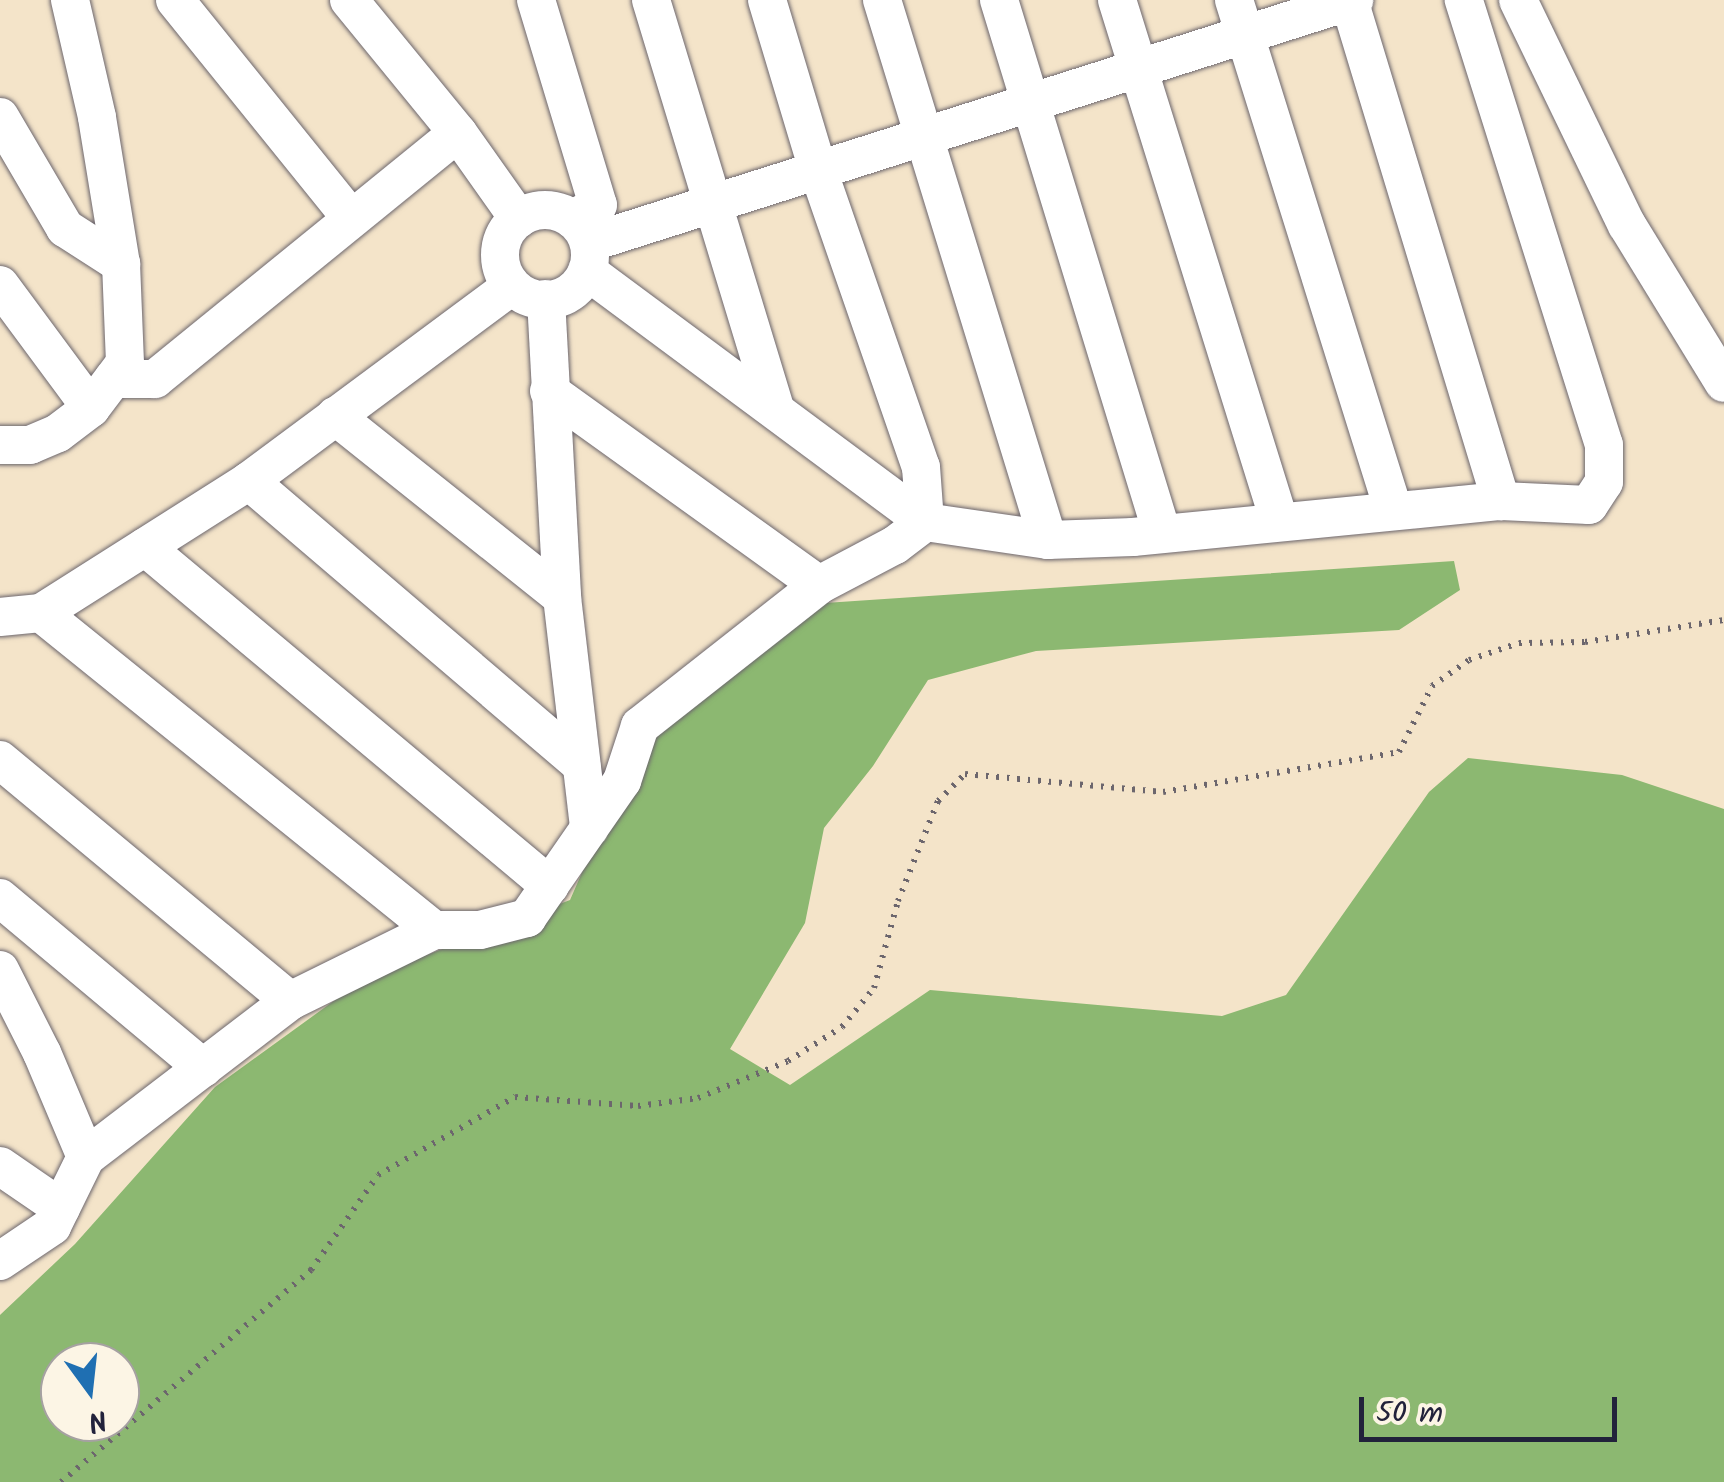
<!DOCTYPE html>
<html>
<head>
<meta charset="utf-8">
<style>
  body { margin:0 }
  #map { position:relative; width:1724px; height:1482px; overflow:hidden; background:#f4e4c9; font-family:Kalam,sans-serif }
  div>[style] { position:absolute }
  .forest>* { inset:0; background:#8cb871 }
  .path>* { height:6px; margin-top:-3px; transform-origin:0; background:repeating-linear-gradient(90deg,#6c666d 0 2.5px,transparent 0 10.5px) }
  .roads { filter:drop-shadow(0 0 2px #6c666d) drop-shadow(0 0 2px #6c666d) }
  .minor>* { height:38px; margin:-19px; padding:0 19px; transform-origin:19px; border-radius:19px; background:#fff }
  .minor>.ring { margin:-19px; padding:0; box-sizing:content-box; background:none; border:38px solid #fff; border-radius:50% }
  span { translate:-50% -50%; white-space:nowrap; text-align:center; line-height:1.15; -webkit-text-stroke:9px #fcf5e5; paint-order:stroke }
  .north { position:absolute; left:40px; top:1342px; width:100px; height:100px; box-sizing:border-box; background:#fcf5e5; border:2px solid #a5a1a1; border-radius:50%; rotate:165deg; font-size:28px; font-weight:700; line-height:40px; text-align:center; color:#22223b }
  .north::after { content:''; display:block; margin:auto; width:35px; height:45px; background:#1f6fb2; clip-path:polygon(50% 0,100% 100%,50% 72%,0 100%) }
  .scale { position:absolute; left:1359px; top:1397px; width:258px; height:45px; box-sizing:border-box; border:5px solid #22223b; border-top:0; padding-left:12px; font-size:30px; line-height:35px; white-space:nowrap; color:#22223b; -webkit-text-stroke:8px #fcf5e5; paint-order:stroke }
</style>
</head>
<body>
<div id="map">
  <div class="forest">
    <i style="clip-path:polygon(evenodd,1454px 561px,1460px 590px,1399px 630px,1036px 651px,928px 680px,873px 766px,824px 828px,805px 923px,730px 1049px,790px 1085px,930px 990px,1222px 1016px,1286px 995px,1429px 792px,1468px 758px,1622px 775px,1724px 809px,1724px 1482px,0 1482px,0 1315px,75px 1244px,215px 1087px,364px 979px,570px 900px,622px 781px,682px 675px,825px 603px,1454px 561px,60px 1362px,120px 1362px,120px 1422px,60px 1422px,60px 1362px)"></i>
  </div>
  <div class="path">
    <i style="left:61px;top:1482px;width:328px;rotate:-40.3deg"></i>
    <i style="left:311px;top:1270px;width:116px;rotate:-54.8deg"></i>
    <i style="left:378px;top:1175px;width:158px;rotate:-29.7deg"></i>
    <i style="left:515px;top:1097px;width:123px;rotate:4.2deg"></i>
    <i style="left:638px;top:1106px;width:61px;rotate:-7.6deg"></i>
    <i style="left:698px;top:1098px;width:97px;rotate:-22.3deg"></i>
    <i style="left:788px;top:1061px;width:64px;rotate:-32.2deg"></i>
    <i style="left:842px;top:1027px;width:50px;rotate:-50.6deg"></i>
    <i style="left:874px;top:988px;width:90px;rotate:-74.6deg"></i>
    <i style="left:898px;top:901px;width:108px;rotate:-68.2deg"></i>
    <i style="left:938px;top:801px;width:38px;rotate:-45deg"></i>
    <i style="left:965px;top:774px;width:199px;rotate:5.2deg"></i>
    <i style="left:1163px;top:792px;width:239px;rotate:-9.6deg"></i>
    <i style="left:1399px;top:752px;width:74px;rotate:-63.4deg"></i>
    <i style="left:1432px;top:686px;width:45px;rotate:-35.1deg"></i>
    <i style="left:1469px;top:660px;width:53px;rotate:-18.8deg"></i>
    <i style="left:1519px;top:643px;width:66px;rotate:-0.9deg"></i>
    <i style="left:1585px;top:642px;width:141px;rotate:-9deg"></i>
  </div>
  <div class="roads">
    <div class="minor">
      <i style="left:175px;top:0;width:280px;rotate:51.1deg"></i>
      <i style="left:349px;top:0;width:172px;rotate:50.7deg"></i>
      <i style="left:458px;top:133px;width:105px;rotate:54.7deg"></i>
      <i style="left:536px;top:0;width:214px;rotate:73.2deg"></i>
      <i style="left:598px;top:205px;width:29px;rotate:151deg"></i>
      <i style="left:651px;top:0;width:425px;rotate:73.1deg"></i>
      <i style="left:767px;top:0;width:177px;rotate:73.3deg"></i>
      <i style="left:818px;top:170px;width:314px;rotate:70.9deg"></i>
      <i style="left:921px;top:467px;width:55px;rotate:85.8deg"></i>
      <i style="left:882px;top:0;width:565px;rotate:72.91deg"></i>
      <i style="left:999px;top:0;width:557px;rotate:73deg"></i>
      <i style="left:1117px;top:0;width:545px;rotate:72.7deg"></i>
      <i style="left:1234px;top:0;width:533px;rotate:72.65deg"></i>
      <i style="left:1349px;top:0;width:524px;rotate:73.12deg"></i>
      <i style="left:1518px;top:0;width:250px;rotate:64.2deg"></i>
      <i style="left:1627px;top:225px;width:185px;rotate:58.5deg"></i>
      <i style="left:0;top:117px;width:129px;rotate:59.6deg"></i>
      <i style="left:65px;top:228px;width:67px;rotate:32.7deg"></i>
      <i class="ring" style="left:500px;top:210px;width:52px;height:52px"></i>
      <i style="left:589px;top:243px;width:803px;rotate:-17.62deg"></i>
      <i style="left:587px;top:271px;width:421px;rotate:36.6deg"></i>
      <i style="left:925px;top:522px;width:124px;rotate:8.3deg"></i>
      <i style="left:1048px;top:540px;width:85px;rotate:-2deg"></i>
      <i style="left:1133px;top:537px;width:370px;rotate:-5.6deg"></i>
      <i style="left:1501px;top:501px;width:88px;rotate:2.6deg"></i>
      <i style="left:1589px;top:505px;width:27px;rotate:-57deg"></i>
      <i style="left:1604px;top:482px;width:37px;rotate:-90deg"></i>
      <i style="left:1604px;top:445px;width:467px;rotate:-107.5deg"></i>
      <i style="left:0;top:285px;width:153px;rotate:53.5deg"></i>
      <i style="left:546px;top:299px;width:298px;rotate:86.9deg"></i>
      <i style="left:562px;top:597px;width:233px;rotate:83.3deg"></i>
      <i style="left:113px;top:379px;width:42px"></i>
      <i style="left:155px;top:379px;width:390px;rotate:-39.1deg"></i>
      <i style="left:549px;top:391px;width:332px;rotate:35.7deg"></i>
      <i style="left:335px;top:416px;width:290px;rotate:38.6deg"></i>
      <i style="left:0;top:445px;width:30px"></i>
      <i style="left:30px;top:445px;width:30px;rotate:-23deg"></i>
      <i style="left:58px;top:433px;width:41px;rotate:-37.1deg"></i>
      <i style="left:91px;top:408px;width:56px;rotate:-52.9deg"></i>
      <i style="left:125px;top:363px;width:99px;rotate:-92.3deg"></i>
      <i style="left:121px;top:264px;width:149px;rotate:-99.3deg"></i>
      <i style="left:97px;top:117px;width:120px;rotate:-103deg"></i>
      <i style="left:249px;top:481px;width:437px;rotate:40.5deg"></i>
      <i style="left:145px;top:547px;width:528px;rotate:39.93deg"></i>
      <i style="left:41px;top:613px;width:505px;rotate:38.89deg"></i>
      <i style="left:0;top:617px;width:41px;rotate:-5.6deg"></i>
      <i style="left:41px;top:613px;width:246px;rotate:-32.4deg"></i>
      <i style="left:249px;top:481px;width:327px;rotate:-36.6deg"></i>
      <i style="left:0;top:760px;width:377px;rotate:39.7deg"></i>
      <i style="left:0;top:898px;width:265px;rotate:39.9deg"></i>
      <i style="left:0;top:970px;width:93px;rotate:63.2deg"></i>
      <i style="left:42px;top:1053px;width:113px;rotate:67.1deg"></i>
      <i style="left:0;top:1166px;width:74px;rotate:34.5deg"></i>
      <i style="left:0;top:1261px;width:63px;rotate:-33.9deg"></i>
      <i style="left:52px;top:1226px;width:77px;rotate:-63.8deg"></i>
      <i style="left:86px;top:1157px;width:257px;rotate:-37.4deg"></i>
      <i style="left:290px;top:1001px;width:161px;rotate:-26.2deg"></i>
      <i style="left:434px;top:930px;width:46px"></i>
      <i style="left:480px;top:930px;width:49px;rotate:-14.3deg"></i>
      <i style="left:527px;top:918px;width:167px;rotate:-55.3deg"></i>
      <i style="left:622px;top:781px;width:58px;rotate:-71.9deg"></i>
      <i style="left:640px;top:726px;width:228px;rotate:-38.2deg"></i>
      <i style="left:819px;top:585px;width:86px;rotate:-27.8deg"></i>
      <i style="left:895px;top:545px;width:38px;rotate:-37deg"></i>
    </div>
  </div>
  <div class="north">N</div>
  <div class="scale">50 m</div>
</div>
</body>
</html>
